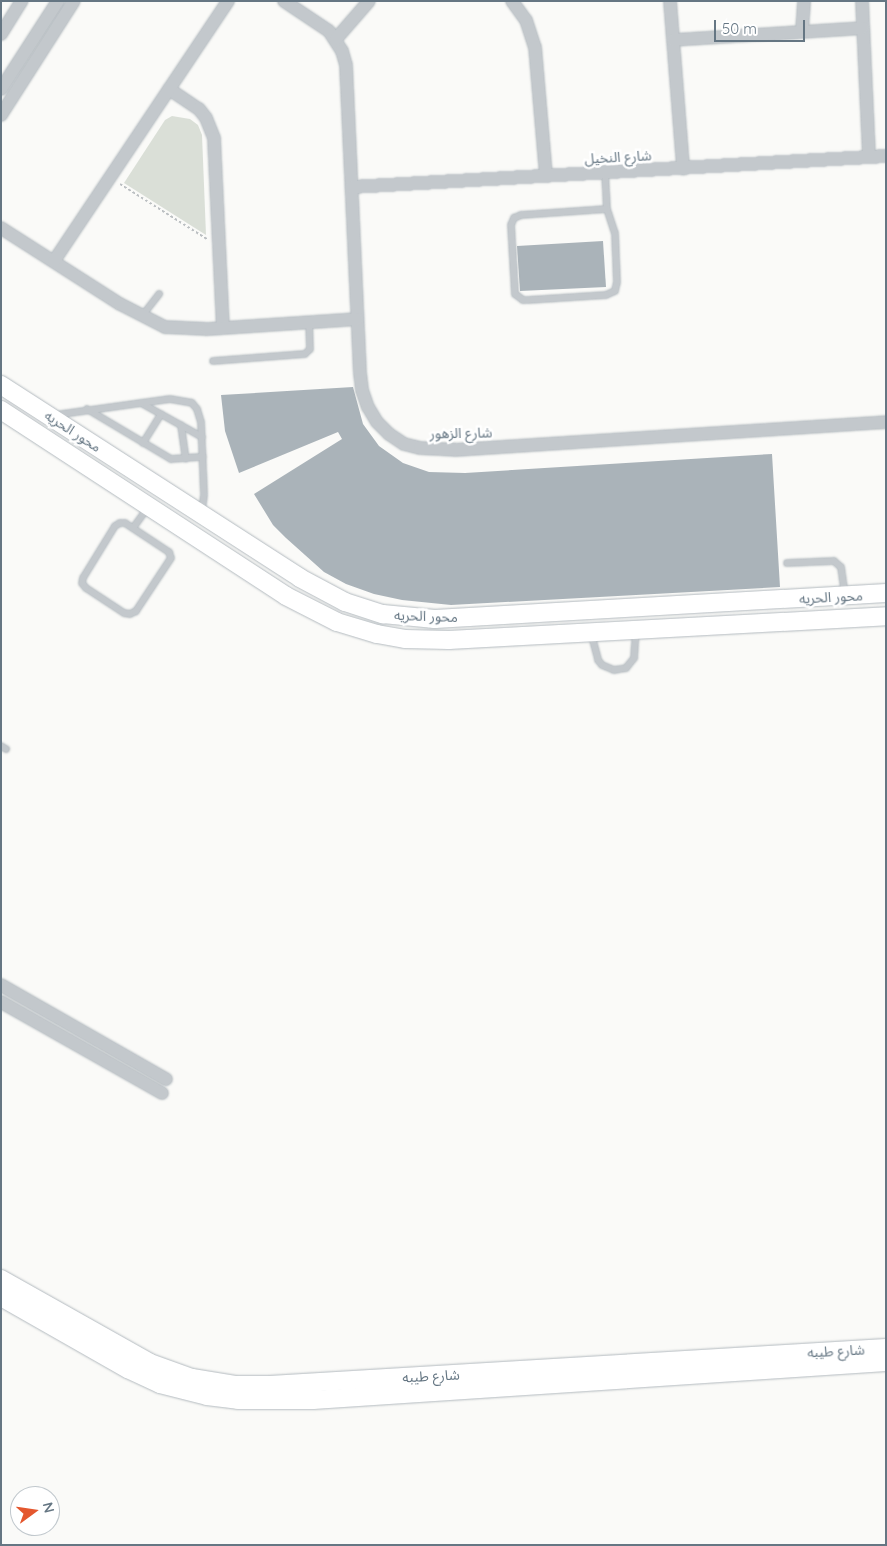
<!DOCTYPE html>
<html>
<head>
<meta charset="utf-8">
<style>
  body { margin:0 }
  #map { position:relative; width:887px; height:1546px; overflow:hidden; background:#fafaf8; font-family:Quicksand,"Noto Sans Arabic",sans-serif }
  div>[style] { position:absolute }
  .green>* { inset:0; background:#dadfd7 }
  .building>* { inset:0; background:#aab3b9 }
  .path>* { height:2px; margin-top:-1px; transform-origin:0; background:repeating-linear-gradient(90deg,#bbbfc2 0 2.5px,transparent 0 5px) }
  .roads { filter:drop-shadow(0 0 1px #b3babf) drop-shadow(0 0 1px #b3babf) }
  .lane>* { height:6px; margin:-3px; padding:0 3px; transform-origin:3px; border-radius:3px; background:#c3c8cc }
  .street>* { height:12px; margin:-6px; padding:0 6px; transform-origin:6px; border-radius:6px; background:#c3c8cc }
  .secondary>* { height:18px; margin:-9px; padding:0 9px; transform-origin:9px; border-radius:9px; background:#fff }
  span { translate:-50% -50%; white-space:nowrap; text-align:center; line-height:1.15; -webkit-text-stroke:5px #fff; paint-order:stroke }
  .street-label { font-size:14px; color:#657683 }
  .frame { position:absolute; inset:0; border:2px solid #657683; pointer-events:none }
  .north { position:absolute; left:10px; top:1486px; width:50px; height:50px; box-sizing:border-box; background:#fff; border:1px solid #c1c8cd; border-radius:50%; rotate:76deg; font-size:14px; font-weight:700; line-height:20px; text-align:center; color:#657683 }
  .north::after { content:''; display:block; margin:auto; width:18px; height:22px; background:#e4572e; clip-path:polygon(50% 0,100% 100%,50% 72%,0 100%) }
  .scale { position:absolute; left:714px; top:20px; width:91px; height:22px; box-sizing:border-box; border:2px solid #657683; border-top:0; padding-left:6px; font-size:15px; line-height:18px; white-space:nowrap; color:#657683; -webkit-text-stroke:4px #fff; paint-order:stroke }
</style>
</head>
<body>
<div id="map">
  <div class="green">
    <i style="clip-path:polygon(172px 116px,190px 119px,198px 125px,202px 135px,206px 235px,124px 183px,165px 120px)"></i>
  </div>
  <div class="building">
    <i style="clip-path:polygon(603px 241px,606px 287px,520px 291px,517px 246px)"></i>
    <i style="clip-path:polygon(353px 387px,363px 424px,379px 446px,403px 463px,429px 472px,465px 473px,772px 454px,780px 587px,451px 605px,402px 600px,374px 594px,346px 584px,324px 572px,286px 538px,273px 525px,254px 494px,342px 439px,338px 432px,239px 473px,225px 431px,221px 395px)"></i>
  </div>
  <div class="path">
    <i style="left:120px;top:184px;width:103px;rotate:32.3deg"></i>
  </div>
  <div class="roads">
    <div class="lane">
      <i style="left:605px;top:172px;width:37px;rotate:87deg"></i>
      <i style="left:607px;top:209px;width:25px;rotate:72deg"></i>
      <i style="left:615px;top:233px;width:49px;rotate:87.7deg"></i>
      <i style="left:617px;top:282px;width:9px;rotate:103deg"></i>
      <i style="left:615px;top:291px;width:10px;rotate:156deg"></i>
      <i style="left:606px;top:295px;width:78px;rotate:176.3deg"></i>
      <i style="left:528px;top:300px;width:5px;rotate:180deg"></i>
      <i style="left:523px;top:300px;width:10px;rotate:-143deg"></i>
      <i style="left:515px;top:294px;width:69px;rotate:-93.3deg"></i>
      <i style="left:511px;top:225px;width:8px;rotate:-67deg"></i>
      <i style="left:514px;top:218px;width:8px;rotate:-23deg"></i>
      <i style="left:521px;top:215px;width:86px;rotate:-4deg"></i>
      <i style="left:142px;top:316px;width:28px;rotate:-52deg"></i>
      <i style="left:213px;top:361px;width:92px;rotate:-4.4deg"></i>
      <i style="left:305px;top:354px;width:7px;rotate:-45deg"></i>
      <i style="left:310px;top:349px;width:27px;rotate:-92deg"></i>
      <i style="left:141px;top:403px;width:70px;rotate:29.1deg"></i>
      <i style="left:87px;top:409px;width:98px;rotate:30.8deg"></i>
      <i style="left:171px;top:459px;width:32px;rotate:-4deg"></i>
      <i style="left:55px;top:415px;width:116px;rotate:-7.9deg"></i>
      <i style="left:170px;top:399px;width:22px;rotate:10deg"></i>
      <i style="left:192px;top:403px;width:8px;rotate:50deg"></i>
      <i style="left:197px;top:409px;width:14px;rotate:73deg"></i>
      <i style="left:201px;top:422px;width:73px;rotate:87.6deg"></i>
      <i style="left:204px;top:495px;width:17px;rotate:97deg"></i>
      <i style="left:181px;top:425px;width:34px;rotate:82deg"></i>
      <i style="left:143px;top:443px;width:34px;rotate:-58deg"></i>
      <i style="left:120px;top:523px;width:5px"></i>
      <i style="left:125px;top:523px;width:53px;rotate:33.4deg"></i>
      <i style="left:169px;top:552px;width:6px;rotate:72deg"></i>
      <i style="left:171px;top:558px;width:64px;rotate:123.4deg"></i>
      <i style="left:136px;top:611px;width:7px;rotate:153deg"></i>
      <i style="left:130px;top:614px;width:6px;rotate:-171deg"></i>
      <i style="left:124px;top:613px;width:45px;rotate:-146.7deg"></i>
      <i style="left:86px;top:588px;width:6px;rotate:-129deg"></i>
      <i style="left:82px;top:583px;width:5px;rotate:-79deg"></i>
      <i style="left:83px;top:578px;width:61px;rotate:-58.4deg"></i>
      <i style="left:115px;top:526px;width:6px;rotate:-31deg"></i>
      <i style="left:133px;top:528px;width:26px;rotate:-54deg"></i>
      <i style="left:787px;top:563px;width:47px;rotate:-2.4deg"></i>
      <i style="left:834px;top:561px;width:9px;rotate:41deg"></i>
      <i style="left:841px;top:567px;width:28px;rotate:82deg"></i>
      <i style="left:591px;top:633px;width:28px;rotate:75deg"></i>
      <i style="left:598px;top:660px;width:6px;rotate:51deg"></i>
      <i style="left:602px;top:665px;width:13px;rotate:23deg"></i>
      <i style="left:614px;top:670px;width:12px;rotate:-9deg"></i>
      <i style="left:626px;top:668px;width:13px;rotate:-51deg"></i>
      <i style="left:634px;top:658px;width:27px;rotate:-86deg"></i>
      <i style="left:1px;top:746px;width:6px;rotate:31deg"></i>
    </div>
    <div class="street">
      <i style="left:284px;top:1px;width:54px;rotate:33.7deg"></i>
      <i style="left:329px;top:31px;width:24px;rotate:57deg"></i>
      <i style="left:342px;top:51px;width:15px;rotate:74deg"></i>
      <i style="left:346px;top:65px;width:308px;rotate:87.4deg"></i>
      <i style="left:360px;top:373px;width:17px;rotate:83deg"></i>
      <i style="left:362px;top:390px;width:18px;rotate:71deg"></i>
      <i style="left:368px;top:407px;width:17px;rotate:59deg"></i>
      <i style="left:377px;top:422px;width:17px;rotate:45deg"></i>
      <i style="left:389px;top:434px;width:18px;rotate:34deg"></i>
      <i style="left:404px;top:444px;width:16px;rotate:14deg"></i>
      <i style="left:420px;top:448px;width:35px;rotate:3deg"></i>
      <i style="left:455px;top:450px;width:432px;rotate:-3.7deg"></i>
      <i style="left:512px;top:1px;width:24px;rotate:54deg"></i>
      <i style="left:526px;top:20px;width:28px;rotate:72deg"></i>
      <i style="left:535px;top:47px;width:129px;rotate:85.1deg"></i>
      <i style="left:670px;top:1px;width:168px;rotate:85.5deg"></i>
      <i style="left:862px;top:1px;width:156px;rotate:87.4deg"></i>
      <i style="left:802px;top:31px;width:30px;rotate:-86deg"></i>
      <i style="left:1px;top:34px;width:39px;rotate:-58deg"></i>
      <i style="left:336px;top:39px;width:50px;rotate:-49deg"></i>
      <i style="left:673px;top:40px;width:190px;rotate:-3.6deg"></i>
      <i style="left:1px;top:89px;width:105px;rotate:-57.1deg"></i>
      <i style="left:169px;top:89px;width:36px;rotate:34deg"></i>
      <i style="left:199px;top:109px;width:11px;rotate:52deg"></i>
      <i style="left:206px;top:118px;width:22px;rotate:68deg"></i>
      <i style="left:214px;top:138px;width:190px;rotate:87.3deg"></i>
      <i style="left:1px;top:115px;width:135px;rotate:-57.4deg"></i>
      <i style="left:352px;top:187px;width:535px;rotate:-3.32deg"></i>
      <i style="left:1px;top:228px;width:141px;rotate:32.6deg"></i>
      <i style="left:120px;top:304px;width:51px;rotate:27.1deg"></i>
      <i style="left:165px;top:327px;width:42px;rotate:2.7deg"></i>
      <i style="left:207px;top:329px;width:150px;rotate:-3.8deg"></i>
      <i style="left:54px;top:261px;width:313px;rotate:-56.2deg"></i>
      <i style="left:1px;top:985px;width:190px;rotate:29.7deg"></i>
      <i style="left:1px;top:1002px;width:185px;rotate:29.5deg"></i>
    </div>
    <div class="secondary">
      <i style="left:1px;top:385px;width:356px;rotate:32.8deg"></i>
      <i style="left:300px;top:578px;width:51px;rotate:28.1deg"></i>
      <i style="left:345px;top:602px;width:40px;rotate:18deg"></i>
      <i style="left:383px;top:614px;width:52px;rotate:5.5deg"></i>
      <i style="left:435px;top:619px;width:452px;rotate:-3.3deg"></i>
      <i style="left:1px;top:410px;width:340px;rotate:33.1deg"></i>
      <i style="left:286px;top:596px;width:57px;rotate:27deg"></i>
      <i style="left:337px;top:622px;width:42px;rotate:16.7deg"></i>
      <i style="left:377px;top:634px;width:28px;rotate:10deg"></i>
      <i style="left:405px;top:639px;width:44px;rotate:1.3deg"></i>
      <i style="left:449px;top:640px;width:438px;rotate:-3.1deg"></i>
      <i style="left:1px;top:1279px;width:171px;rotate:29.4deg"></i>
      <i style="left:150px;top:1363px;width:45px;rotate:19.7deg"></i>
      <i style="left:192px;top:1378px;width:45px;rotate:9deg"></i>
      <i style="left:236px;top:1385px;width:34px"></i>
      <i style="left:270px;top:1385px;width:617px;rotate:-3.44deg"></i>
      <i style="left:1px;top:1297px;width:146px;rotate:29.6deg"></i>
      <i style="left:128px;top:1369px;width:35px;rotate:25deg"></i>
      <i style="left:160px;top:1384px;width:49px;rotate:14.3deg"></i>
      <i style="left:207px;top:1396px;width:31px;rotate:7deg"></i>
      <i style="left:238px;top:1400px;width:75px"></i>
      <i style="left:313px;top:1400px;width:574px;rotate:-3.79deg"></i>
    </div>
  </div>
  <div class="street-label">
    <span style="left:618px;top:157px;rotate:-3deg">شارع النخيل</span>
    <span style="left:73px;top:431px;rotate:33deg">محور الحريه</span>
    <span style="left:461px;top:433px;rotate:-1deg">شارع الزهور</span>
    <span style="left:831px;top:597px;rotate:-3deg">محور الحريه</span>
    <span style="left:426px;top:616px;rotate:2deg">محور الحريه</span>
    <span style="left:836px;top:1351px;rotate:-3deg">شارع طيبه</span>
    <span style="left:431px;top:1376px;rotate:-3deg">شارع طيبه</span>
  </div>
  <div class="frame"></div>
  <div class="north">N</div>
  <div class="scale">50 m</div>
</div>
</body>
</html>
